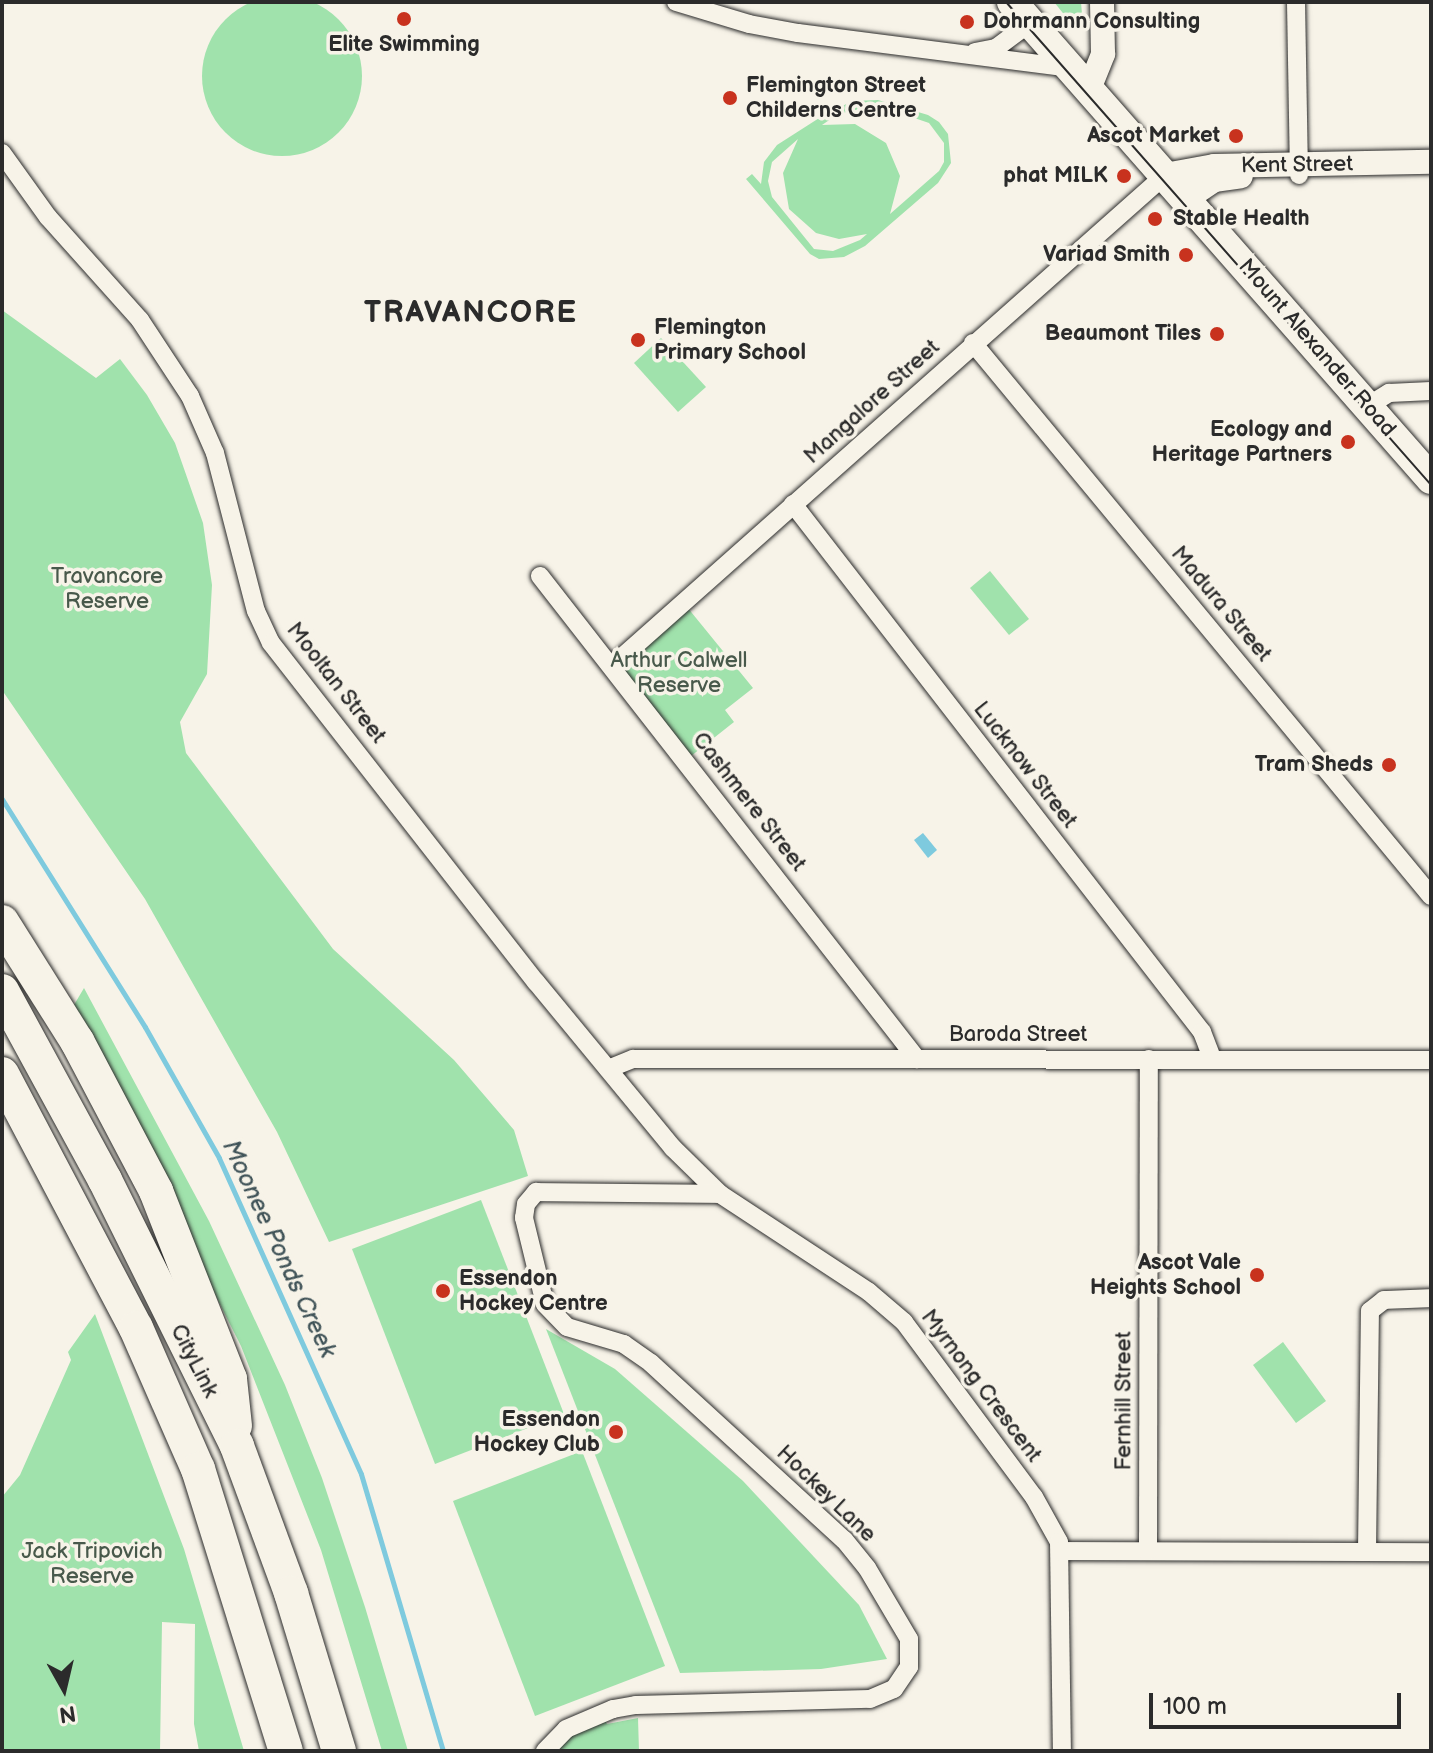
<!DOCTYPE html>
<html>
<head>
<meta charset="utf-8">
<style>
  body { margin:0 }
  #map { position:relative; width:1433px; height:1753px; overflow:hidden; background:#f7f3e8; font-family:"Balsamiq Sans",sans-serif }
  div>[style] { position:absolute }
  .green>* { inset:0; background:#a0e2ac }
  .round { border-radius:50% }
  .water>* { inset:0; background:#7ecade }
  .stream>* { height:5px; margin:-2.5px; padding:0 2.5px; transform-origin:2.5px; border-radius:2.5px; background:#7ecade }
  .roads { filter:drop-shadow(0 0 2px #2b2b2b) drop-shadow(0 0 2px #2b2b2b) }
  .minor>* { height:18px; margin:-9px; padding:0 9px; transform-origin:9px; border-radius:9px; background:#f7f3e8 }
  .tertiary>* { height:24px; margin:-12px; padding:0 12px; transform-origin:12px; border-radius:12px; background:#f7f3e8 }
  .primary>* { height:30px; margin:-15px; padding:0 15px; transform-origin:15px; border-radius:15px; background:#f7f3e8 }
  .motorway>* { height:34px; margin:-17px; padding:0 17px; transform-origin:17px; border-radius:17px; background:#f7f3e8 }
  .tram>* { height:2px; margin:-1px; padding:0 1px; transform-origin:1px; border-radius:1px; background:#2b2b2b }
  .dots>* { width:22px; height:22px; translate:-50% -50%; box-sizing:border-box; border:4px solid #f7f3e8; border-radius:50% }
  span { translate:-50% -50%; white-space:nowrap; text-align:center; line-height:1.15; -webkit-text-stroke:7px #f7f3e8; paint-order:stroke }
  .poi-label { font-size:22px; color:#2b2b2b; font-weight:700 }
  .left { translate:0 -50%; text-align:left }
  .right { translate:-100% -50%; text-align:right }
  .street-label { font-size:22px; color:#2b2b2b }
  .park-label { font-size:22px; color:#48594b }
  .water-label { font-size:24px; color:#405358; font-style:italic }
  .district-label { font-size:30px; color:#2b2b2b; font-weight:700; letter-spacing:2px }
  .frame { position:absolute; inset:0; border:4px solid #2b2b2b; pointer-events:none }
  .north { position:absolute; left:24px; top:1649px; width:80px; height:80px; -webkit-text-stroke:6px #f7f3e8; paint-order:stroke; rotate:172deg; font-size:22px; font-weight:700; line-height:32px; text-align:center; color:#2b2b2b }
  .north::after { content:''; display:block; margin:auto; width:28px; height:36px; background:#2b2b2b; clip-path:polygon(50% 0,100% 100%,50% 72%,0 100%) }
  .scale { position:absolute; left:1149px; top:1693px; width:252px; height:36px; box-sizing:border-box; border:4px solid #2b2b2b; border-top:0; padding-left:10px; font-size:24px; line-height:28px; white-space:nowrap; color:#2b2b2b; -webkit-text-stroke:6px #f7f3e8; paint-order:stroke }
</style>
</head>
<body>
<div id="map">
  <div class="green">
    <i class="round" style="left:202px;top:-4px;width:160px;height:160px"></i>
    <i style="clip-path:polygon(1054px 2px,1081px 2px,1083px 27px,1075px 28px)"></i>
    <i style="clip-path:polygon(evenodd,878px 100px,928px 115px,939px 122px,948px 134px,951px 163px,938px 183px,865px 246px,844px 257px,819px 259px,810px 254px,746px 179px,752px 174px,761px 184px,764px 162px,777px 145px,827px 113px,853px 101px,878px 100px,869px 107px,888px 109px,929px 123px,944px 143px,944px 162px,939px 171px,890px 214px,900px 176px,886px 143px,855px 124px,822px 125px,838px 114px,869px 107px,878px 100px,798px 139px,783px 173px,789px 209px,816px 233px,839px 239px,867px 234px,860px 240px,833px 251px,814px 249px,772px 197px,768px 181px,772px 162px,798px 139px)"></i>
    <i style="clip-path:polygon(2px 310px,96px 378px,120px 359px,147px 395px,175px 443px,203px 523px,212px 585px,207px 674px,180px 722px,186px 753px,333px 949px,454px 1060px,514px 1130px,528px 1176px,329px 1242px,277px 1132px,145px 899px,2px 690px)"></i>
    <i style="clip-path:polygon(661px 338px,706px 387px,678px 412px,634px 363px)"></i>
    <i style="clip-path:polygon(990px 571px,1029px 619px,1009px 635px,970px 588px)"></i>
    <i style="clip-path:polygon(683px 602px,753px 688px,725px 710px,734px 722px,686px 760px,612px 666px)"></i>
    <i style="clip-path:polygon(84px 988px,209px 1221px,285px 1385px,322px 1478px,365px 1607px,408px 1751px,382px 1751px,321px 1550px,241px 1346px,71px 1010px)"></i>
    <i style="clip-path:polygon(481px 1200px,564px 1414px,435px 1464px,352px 1249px)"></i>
    <i style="clip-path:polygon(95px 1314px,184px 1549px,244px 1751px,199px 1751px,194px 1724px,195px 1624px,162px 1622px,160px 1751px,2px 1751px,2px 1497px,20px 1475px,71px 1360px,68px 1352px)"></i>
    <i style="clip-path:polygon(546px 1329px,615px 1369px,743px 1481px,859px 1605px,887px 1659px,821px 1669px,680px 1673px)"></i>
    <i style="clip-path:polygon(1283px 1342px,1326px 1401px,1296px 1423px,1253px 1365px)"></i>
    <i style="clip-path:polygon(582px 1451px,665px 1666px,535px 1716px,453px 1501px)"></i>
    <i style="clip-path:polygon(638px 1718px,639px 1751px,554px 1751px,565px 1739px,605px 1720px,607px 1724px)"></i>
  </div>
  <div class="water">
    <i style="clip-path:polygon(923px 833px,937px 850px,928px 858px,914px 840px)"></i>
  </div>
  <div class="stream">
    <i style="left:2px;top:799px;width:269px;rotate:57.9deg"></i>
    <i style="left:145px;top:1027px;width:150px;rotate:60.5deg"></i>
    <i style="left:219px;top:1158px;width:346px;rotate:65.8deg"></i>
    <i style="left:361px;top:1474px;width:289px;rotate:73.5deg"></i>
  </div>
  <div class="roads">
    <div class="minor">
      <i style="left:676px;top:2px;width:76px;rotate:16.8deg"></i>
      <i style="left:749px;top:24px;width:50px;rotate:10.4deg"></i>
      <i style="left:798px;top:33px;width:274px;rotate:7.3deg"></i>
      <i style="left:1296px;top:2px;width:173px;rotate:89deg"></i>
      <i style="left:975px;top:52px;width:21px;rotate:-11deg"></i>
      <i style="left:996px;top:48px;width:44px;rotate:-36.6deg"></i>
      <i style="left:2px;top:153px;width:79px;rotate:54.3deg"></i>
      <i style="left:48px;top:217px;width:138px;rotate:48.2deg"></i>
      <i style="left:140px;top:320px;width:91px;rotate:56.7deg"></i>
      <i style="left:190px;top:396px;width:62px;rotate:66.3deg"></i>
      <i style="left:215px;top:453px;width:163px;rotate:75.5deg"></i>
      <i style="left:256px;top:611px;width:35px;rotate:65deg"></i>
      <i style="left:271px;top:643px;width:430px;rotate:52deg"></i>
      <i style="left:536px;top:982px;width:215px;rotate:50.5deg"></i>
      <i style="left:673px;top:1148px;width:66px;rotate:44.4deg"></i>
      <i style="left:720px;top:1194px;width:178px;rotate:33.3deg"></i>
      <i style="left:869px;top:1292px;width:46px;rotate:40.6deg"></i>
      <i style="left:904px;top:1322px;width:218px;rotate:53.4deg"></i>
      <i style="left:1034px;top:1497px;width:51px;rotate:60.9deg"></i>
      <i style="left:1059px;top:1542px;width:209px;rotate:89.2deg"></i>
      <i style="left:973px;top:343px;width:718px;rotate:50.37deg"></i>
      <i style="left:1368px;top:406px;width:25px;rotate:-32deg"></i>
      <i style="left:1389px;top:393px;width:42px;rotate:-2.7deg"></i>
      <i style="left:793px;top:504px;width:668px;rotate:52.24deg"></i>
      <i style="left:1202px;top:1032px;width:28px;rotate:69deg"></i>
      <i style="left:540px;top:576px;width:613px;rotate:52.03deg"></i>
      <i style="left:612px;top:666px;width:740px;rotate:-41.6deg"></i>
      <i style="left:608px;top:1069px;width:27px;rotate:-22deg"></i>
      <i style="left:633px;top:1059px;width:798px;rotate:0.07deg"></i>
      <i style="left:1060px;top:1551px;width:371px;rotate:0.2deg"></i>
      <i style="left:1148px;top:1551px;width:492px;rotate:-89.9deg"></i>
      <i style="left:1367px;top:1552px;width:241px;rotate:-89.3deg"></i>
      <i style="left:1370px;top:1311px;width:18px;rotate:-38deg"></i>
      <i style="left:1384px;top:1300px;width:47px;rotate:-2.4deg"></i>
      <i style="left:545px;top:1751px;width:30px;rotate:-46deg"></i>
      <i style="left:566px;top:1729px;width:51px;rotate:-23.1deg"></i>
      <i style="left:613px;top:1709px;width:23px;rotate:-10deg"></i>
      <i style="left:636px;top:1705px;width:234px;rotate:-1.5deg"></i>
      <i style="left:870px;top:1699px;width:26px;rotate:-23deg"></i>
      <i style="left:894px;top:1689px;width:27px;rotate:-56deg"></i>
      <i style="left:909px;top:1667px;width:28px;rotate:-90deg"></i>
      <i style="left:909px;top:1639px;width:82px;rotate:-120.6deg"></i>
      <i style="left:867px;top:1568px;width:36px;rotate:-129deg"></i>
      <i style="left:844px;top:1540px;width:262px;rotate:-137.5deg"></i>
      <i style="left:651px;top:1363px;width:33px;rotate:-145deg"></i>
      <i style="left:624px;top:1344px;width:59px;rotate:-163.4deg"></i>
      <i style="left:567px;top:1327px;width:32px;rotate:-134deg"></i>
      <i style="left:545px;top:1304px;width:89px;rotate:-103.7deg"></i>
      <i style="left:524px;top:1218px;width:14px;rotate:-82deg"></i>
      <i style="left:526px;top:1204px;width:16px;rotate:-50deg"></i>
      <i style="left:536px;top:1192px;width:184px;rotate:0.6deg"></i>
    </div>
    <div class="tertiary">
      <i style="left:1089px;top:89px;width:38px;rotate:-68deg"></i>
      <i style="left:1103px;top:54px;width:52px;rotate:-91.1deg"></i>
      <i style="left:1165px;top:175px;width:50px;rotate:-10.4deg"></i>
      <i style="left:1214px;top:166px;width:217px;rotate:-1.1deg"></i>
      <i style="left:1186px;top:199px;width:34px;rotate:-34deg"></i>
      <i style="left:1214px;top:180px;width:27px;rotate:-8deg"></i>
    </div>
    <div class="primary">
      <i style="left:1012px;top:2px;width:635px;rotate:48.7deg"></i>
    </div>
    <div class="motorway">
      <i style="left:2px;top:922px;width:141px;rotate:57.8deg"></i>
      <i style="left:77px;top:1041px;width:170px;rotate:62.2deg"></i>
      <i style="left:156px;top:1191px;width:202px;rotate:68.5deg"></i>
      <i style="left:230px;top:1379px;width:47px;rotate:83.9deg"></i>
      <i style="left:2px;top:991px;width:215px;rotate:61.4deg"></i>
      <i style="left:105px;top:1180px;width:297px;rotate:63.6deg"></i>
      <i style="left:237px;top:1446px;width:157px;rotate:69.8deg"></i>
      <i style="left:291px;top:1593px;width:165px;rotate:73.1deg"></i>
      <i style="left:2px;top:1074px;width:287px;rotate:62.2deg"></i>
      <i style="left:136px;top:1328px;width:154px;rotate:66.3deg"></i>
      <i style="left:198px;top:1469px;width:295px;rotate:72.7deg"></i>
    </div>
  </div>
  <div class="tram">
    <i style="left:1006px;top:2px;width:643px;rotate:48.65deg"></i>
  </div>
  <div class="dots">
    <i style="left:404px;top:19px;background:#c8321e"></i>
    <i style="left:967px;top:22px;background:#c8321e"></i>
    <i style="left:730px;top:98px;background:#c8321e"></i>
    <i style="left:1236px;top:136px;background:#c8321e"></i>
    <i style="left:1124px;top:176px;background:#c8321e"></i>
    <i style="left:1155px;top:219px;background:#c8321e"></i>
    <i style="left:1186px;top:255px;background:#c8321e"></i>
    <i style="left:1217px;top:334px;background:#c8321e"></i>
    <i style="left:638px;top:340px;background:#c8321e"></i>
    <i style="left:1348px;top:442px;background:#c8321e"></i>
    <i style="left:1389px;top:765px;background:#c8321e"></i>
    <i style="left:1257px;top:1275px;background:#c8321e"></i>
    <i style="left:443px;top:1291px;background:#c8321e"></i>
    <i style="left:616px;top:1432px;background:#c8321e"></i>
  </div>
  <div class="poi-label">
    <span class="left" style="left:983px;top:22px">Dohrmann Consulting</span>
    <span style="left:404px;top:45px">Elite Swimming</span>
    <span class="left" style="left:746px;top:98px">Flemington Street<br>Childerns Centre</span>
    <span class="right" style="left:1220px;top:136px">Ascot Market</span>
    <span class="right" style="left:1108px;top:176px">phat MILK</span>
    <span class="left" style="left:1173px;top:219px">Stable Health</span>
    <span class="right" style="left:1170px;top:255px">Variad Smith</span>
    <span class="left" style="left:654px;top:340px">Flemington<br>Primary School</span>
    <span class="right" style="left:1201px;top:334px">Beaumont Tiles</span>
    <span class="right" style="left:1332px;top:442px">Ecology and<br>Heritage Partners</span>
    <span class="right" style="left:1373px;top:765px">Tram Sheds</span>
    <span class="right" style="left:1241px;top:1275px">Ascot Vale<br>Heights School</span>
    <span class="left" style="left:459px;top:1291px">Essendon<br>Hockey Centre</span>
    <span class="right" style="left:600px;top:1432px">Essendon<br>Hockey Club</span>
  </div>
  <div class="street-label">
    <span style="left:1297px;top:165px;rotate:-1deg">Kent Street</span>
    <span style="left:1317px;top:348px;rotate:49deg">Mount Alexander Road</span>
    <span style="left:872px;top:402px;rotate:-42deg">Mangalore Street</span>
    <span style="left:1221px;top:604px;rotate:50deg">Madura Street</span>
    <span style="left:336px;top:683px;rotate:52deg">Mooltan Street</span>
    <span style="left:1025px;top:765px;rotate:52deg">Lucknow Street</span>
    <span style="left:749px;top:802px;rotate:52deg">Cashmere Street</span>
    <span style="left:1018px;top:1035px">Baroda Street</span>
    <span style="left:194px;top:1361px;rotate:63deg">CityLink</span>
    <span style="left:981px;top:1386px;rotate:53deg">Myrnong Crescent</span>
    <span style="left:1124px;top:1401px;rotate:-90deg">Fernhill Street</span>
    <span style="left:826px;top:1494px;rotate:44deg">Hockey Lane</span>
  </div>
  <div class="park-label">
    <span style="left:107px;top:589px">Travancore<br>Reserve</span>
    <span style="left:679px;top:673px">Arthur Calwell<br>Reserve</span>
    <span style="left:92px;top:1564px">Jack Tripovich<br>Reserve</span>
  </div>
  <div class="water-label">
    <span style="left:279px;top:1249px;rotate:65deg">Moonee Ponds Creek</span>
  </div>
  <div class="district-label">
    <span style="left:471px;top:313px">TRAVANCORE</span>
  </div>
  <div class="frame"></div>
  <div class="north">N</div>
  <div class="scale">100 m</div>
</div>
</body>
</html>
